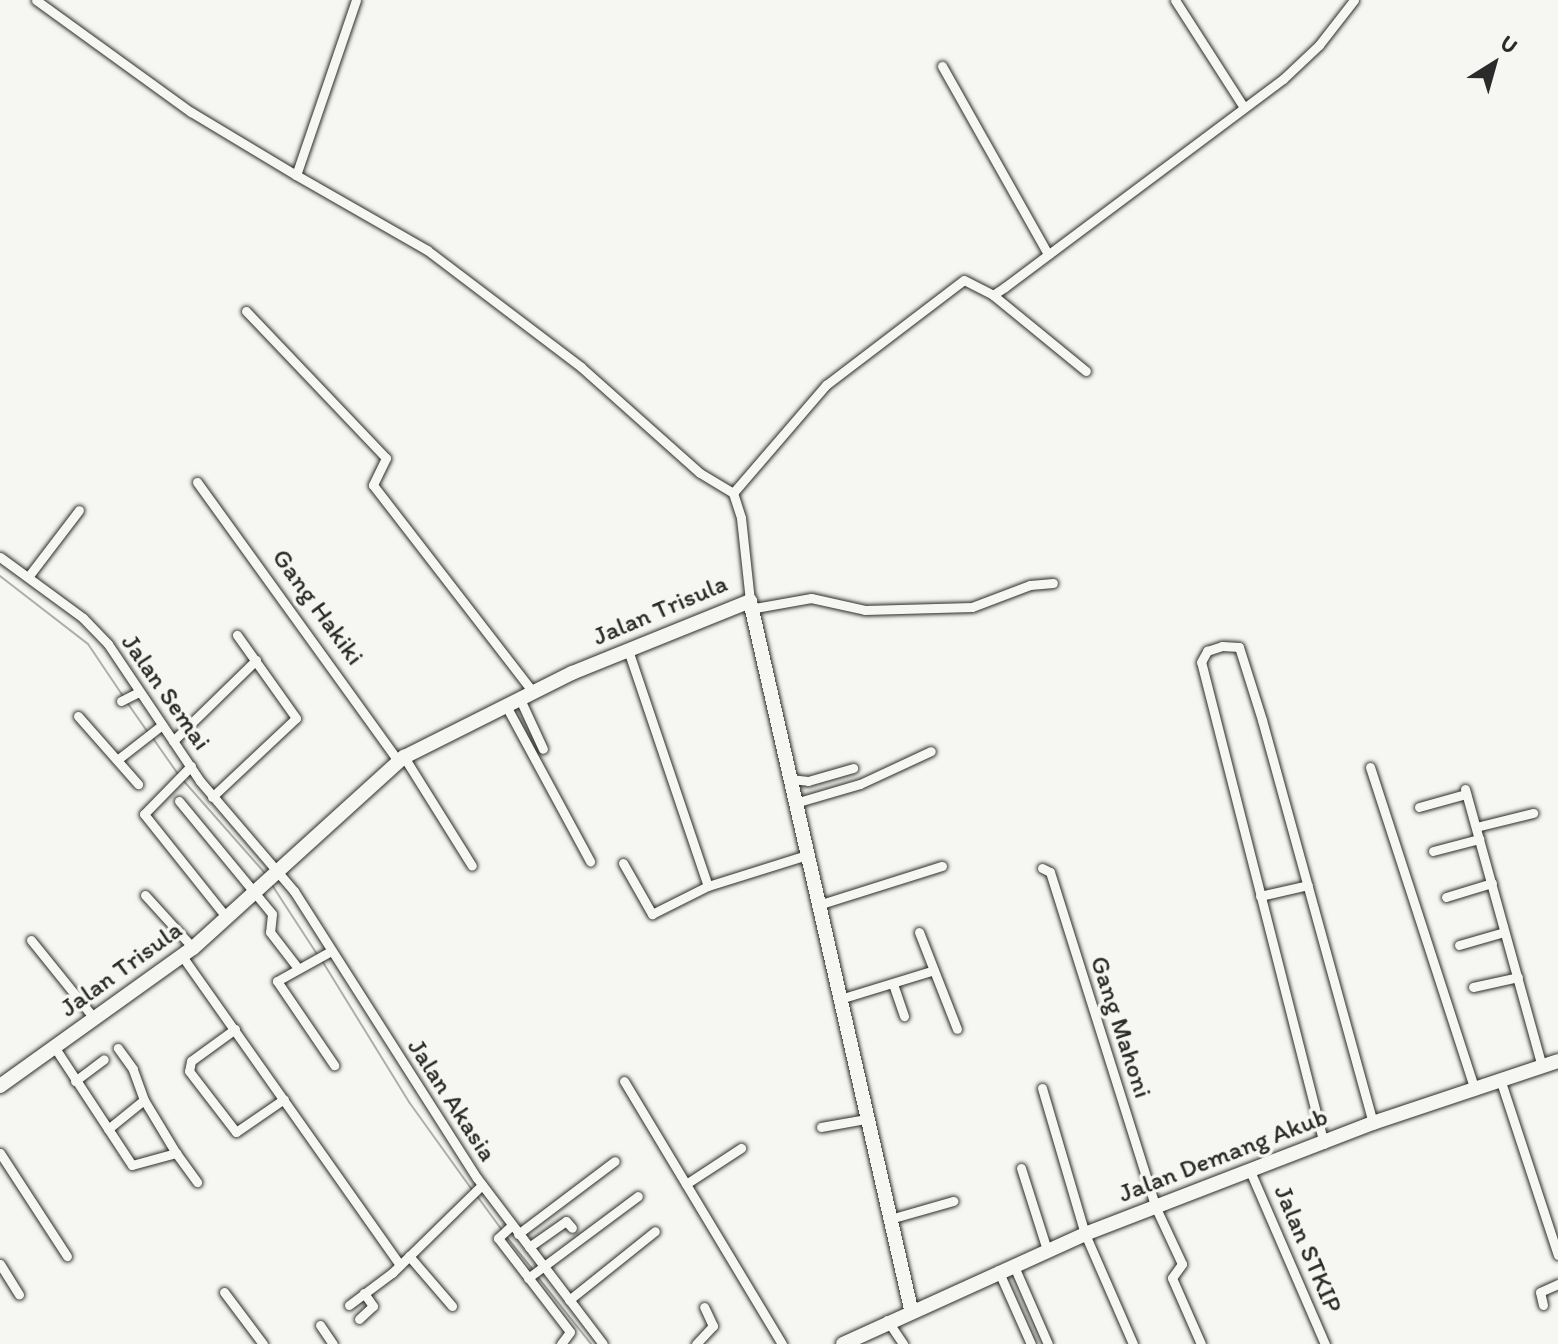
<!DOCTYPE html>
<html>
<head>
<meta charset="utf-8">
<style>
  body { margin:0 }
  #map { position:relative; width:1558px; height:1344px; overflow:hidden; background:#f6f6f2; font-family:Itim,sans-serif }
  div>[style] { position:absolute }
  .stream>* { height:2px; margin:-1px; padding:0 1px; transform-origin:1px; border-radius:1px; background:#aeaeab }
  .roads { filter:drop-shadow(0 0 2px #2b2b2b) drop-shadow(0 0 2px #2b2b2b) }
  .street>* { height:9px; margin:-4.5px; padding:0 4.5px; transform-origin:4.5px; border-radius:4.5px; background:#f6f6f2 }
  .secondary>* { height:14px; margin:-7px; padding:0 7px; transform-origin:7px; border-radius:7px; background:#f6f6f2 }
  span { translate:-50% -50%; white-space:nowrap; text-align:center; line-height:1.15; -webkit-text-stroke:7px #f6f6f2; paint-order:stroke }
  .street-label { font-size:26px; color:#2b2b2b }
  .north { position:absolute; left:1454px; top:24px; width:80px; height:80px; -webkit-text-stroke:6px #f6f6f2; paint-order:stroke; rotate:37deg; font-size:22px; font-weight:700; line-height:32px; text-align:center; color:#2b2b2b }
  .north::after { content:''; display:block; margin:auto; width:28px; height:36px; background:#2b2b2b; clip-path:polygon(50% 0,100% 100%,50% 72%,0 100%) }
</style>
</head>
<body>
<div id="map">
  <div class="stream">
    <i style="left:0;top:576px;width:111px;rotate:37.7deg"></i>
    <i style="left:88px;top:644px;width:63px;rotate:56.1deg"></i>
    <i style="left:126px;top:701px;width:38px;rotate:55deg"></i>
    <i style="left:152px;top:737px;width:45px;rotate:54.9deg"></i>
    <i style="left:182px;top:779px;width:125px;rotate:48.6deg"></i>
    <i style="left:272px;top:885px;width:82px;rotate:56.9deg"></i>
    <i style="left:321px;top:959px;width:168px;rotate:58.4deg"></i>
    <i style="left:409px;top:1102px;width:110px;rotate:54.3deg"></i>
    <i style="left:477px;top:1196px;width:42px;rotate:53.7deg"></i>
    <i style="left:505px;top:1235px;width:46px;rotate:51.1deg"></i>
    <i style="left:537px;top:1276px;width:87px;rotate:51.5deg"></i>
  </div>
  <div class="roads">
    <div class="street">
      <i style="left:36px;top:0;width:191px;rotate:35.9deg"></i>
      <i style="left:191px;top:112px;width:122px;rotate:31deg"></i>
      <i style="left:356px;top:0;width:185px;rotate:108.9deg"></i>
      <i style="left:296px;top:175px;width:151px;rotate:29.8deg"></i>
      <i style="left:427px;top:250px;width:193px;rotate:37.2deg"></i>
      <i style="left:581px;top:367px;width:159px;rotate:41.7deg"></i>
      <i style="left:700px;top:473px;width:39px;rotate:31deg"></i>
      <i style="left:733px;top:493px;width:26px;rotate:72deg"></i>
      <i style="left:741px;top:518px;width:83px;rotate:83.8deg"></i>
      <i style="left:1175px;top:0;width:126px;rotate:57.3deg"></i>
      <i style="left:942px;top:66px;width:216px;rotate:60.6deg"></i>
      <i style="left:993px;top:295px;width:120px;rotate:39.3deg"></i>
      <i style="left:246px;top:311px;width:203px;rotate:46.4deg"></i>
      <i style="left:386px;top:458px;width:30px;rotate:116deg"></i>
      <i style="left:373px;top:485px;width:260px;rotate:52.3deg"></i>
      <i style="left:197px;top:482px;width:344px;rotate:54.2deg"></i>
      <i style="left:733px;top:493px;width:143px;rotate:-49.3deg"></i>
      <i style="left:826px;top:385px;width:173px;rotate:-37.3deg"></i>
      <i style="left:964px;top:280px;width:33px;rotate:27deg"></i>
      <i style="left:993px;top:295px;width:14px;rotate:-34deg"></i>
      <i style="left:1005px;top:287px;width:347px;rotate:-36.8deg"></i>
      <i style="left:1283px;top:79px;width:50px;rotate:-43.4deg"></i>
      <i style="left:1319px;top:45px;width:57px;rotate:-52.1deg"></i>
      <i style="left:0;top:557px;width:103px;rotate:36.3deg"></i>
      <i style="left:83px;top:618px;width:36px;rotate:46deg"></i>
      <i style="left:108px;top:644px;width:165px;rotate:56.1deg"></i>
      <i style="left:200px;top:781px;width:145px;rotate:49.5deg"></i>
      <i style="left:294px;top:891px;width:340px;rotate:57.5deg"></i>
      <i style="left:477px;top:1178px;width:208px;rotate:52.8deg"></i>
      <i style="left:28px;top:577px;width:84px;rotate:-52.7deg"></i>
      <i style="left:755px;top:608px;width:57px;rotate:-10.1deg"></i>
      <i style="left:811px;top:598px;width:55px;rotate:12.5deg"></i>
      <i style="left:865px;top:610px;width:107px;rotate:-1.6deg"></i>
      <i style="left:972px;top:607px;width:62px;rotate:-20.8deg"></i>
      <i style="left:1030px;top:585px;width:23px;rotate:-5deg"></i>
      <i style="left:628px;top:650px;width:249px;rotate:71.3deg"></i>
      <i style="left:519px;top:697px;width:57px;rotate:65.2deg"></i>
      <i style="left:121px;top:701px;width:20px;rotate:-27deg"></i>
      <i style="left:505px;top:704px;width:179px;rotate:61.6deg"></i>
      <i style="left:78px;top:716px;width:91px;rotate:48.6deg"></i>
      <i style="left:173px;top:741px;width:116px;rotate:-44.3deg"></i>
      <i style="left:404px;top:757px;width:128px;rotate:58deg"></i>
      <i style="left:117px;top:760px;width:57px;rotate:-37.9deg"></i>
      <i style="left:191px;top:766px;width:67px;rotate:134.4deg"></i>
      <i style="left:144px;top:814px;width:133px;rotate:51.4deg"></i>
      <i style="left:1370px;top:767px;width:340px;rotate:72deg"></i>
      <i style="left:790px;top:779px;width:18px;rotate:6deg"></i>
      <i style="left:808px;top:781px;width:47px;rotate:-16.1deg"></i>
      <i style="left:1465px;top:789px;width:288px;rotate:74.5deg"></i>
      <i style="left:212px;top:797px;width:115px;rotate:-43.2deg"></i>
      <i style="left:296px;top:718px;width:102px;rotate:-125.4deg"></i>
      <i style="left:179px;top:801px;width:146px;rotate:50.5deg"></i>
      <i style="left:272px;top:914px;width:18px;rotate:96deg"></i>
      <i style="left:270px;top:932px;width:44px;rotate:52.4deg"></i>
      <i style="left:795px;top:803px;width:68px;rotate:-16.3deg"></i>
      <i style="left:860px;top:784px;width:78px;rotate:-24.9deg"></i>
      <i style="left:1419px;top:807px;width:49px;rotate:-15.5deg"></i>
      <i style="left:1476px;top:827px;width:59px;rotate:-13.8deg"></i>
      <i style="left:1433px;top:851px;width:48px;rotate:-14.6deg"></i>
      <i style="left:623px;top:863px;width:59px;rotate:60.4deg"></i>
      <i style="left:652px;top:914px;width:63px;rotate:-26.6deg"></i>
      <i style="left:708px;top:886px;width:104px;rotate:-17.4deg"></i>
      <i style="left:1042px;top:868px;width:9px;rotate:27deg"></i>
      <i style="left:1050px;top:872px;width:350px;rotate:72.5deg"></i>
      <i style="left:1155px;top:1206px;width:64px;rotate:65deg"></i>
      <i style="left:1182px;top:1264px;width:17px;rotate:126deg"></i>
      <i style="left:1172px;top:1278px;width:72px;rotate:66.3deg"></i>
      <i style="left:145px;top:895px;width:72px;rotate:47.8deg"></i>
      <i style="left:1260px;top:896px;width:49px;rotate:-12.9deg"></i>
      <i style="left:1446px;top:897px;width:48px;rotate:-16.9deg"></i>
      <i style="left:818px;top:905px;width:130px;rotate:-17.5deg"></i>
      <i style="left:919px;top:932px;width:104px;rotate:68.6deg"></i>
      <i style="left:31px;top:940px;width:100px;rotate:51.1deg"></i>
      <i style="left:1459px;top:945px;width:47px;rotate:-16.1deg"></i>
      <i style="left:331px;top:951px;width:62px;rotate:150.9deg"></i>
      <i style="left:277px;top:981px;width:102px;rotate:55.8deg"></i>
      <i style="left:182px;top:956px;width:378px;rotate:54.8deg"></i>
      <i style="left:893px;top:984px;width:34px;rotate:71deg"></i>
      <i style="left:1473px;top:987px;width:46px;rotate:-12.5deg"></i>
      <i style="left:840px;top:999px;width:98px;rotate:-17.1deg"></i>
      <i style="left:235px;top:1029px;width:54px;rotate:144deg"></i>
      <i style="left:191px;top:1061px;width:10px;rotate:101deg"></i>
      <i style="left:189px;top:1071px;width:77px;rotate:52.4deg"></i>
      <i style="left:236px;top:1132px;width:58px;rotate:-34.5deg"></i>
      <i style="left:55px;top:1048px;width:140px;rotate:56.7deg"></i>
      <i style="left:132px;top:1165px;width:46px;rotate:-15.3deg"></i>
      <i style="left:176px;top:1153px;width:36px;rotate:54deg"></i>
      <i style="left:75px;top:1081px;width:36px;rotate:-37deg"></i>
      <i style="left:624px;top:1081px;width:307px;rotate:59deg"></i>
      <i style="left:1501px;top:1082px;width:182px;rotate:71.8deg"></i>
      <i style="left:1042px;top:1088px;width:152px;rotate:73.6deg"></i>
      <i style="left:1085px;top:1234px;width:120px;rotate:66.4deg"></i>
      <i style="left:144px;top:1100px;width:62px;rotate:58.9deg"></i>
      <i style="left:821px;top:1127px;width:46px;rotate:-10.1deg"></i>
      <i style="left:108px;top:1129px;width:46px;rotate:-38.9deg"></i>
      <i style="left:144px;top:1100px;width:33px;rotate:-110deg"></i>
      <i style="left:133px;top:1069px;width:26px;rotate:-126deg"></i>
      <i style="left:1324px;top:1144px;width:497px;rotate:-104.3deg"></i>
      <i style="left:1201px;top:662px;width:13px;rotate:-61deg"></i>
      <i style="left:1207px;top:651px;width:16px;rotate:-18deg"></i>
      <i style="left:1222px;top:646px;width:17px;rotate:3deg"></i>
      <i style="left:1239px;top:647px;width:77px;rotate:72.5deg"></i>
      <i style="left:1262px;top:720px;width:418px;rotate:74.6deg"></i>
      <i style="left:0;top:1153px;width:123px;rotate:57deg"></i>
      <i style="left:1021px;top:1168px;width:86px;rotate:72.4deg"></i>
      <i style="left:1250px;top:1171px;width:189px;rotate:66.6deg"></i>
      <i style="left:686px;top:1184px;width:66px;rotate:-33.2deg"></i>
      <i style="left:890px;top:1219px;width:66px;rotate:-15.9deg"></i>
      <i style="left:511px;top:1226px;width:18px;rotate:137deg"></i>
      <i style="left:498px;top:1238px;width:118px;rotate:52.5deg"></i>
      <i style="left:570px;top:1332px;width:15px;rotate:127deg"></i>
      <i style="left:518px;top:1234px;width:121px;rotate:-37deg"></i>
      <i style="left:529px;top:1247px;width:45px;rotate:-35.1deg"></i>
      <i style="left:566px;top:1221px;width:9px;rotate:49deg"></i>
      <i style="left:409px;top:1256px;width:66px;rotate:49.3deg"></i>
      <i style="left:0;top:1264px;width:36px;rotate:58deg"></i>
      <i style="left:1013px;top:1264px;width:87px;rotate:66.4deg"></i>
      <i style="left:998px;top:1270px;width:81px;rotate:66deg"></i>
      <i style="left:528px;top:1278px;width:137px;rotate:-36.7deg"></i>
      <i style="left:224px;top:1292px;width:65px;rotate:53.1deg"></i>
      <i style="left:569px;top:1300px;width:110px;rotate:-38.7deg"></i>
      <i style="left:349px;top:1305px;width:54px;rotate:-36.7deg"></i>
      <i style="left:392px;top:1273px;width:126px;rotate:-44.4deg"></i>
      <i style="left:1543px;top:1305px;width:13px;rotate:-103deg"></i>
      <i style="left:1540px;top:1292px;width:20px;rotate:-24deg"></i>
      <i style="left:359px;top:1319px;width:19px;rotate:-43deg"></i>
      <i style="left:373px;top:1306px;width:16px;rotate:-125deg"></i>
      <i style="left:887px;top:1320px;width:29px;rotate:56deg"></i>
      <i style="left:320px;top:1325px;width:23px;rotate:56deg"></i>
      <i style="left:696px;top:1344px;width:25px;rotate:-47deg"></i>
      <i style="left:713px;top:1326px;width:21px;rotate:-115deg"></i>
    </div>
    <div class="secondary">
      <i style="left:0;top:1086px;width:237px;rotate:-35.6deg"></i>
      <i style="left:193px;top:948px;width:285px;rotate:-42.2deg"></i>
      <i style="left:404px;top:757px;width:188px;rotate:-26.6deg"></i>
      <i style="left:572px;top:673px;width:192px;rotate:-22deg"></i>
      <i style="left:750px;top:601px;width:726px;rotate:77.19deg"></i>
      <i style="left:843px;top:1344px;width:266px;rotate:-24.4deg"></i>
      <i style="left:1085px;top:1234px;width:309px;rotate:-21.1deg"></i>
      <i style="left:1373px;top:1123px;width:195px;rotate:-18.5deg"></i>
    </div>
  </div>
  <div class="street-label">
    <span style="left:318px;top:607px;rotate:54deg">Gang Hakiki</span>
    <span style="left:660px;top:610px;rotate:-23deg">Jalan Trisula</span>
    <span style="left:166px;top:692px;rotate:55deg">Jalan Semai</span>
    <span style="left:121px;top:969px;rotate:-36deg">Jalan Trisula</span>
    <span style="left:1121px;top:1027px;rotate:72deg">Gang Mahoni</span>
    <span style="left:452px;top:1100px;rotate:57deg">Jalan Akasia</span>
    <span style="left:1223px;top:1155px;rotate:-21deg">Jalan Demang Akub</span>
    <span style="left:1308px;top:1249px;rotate:67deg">Jalan STKIP</span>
  </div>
  <div class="north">U</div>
</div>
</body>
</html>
